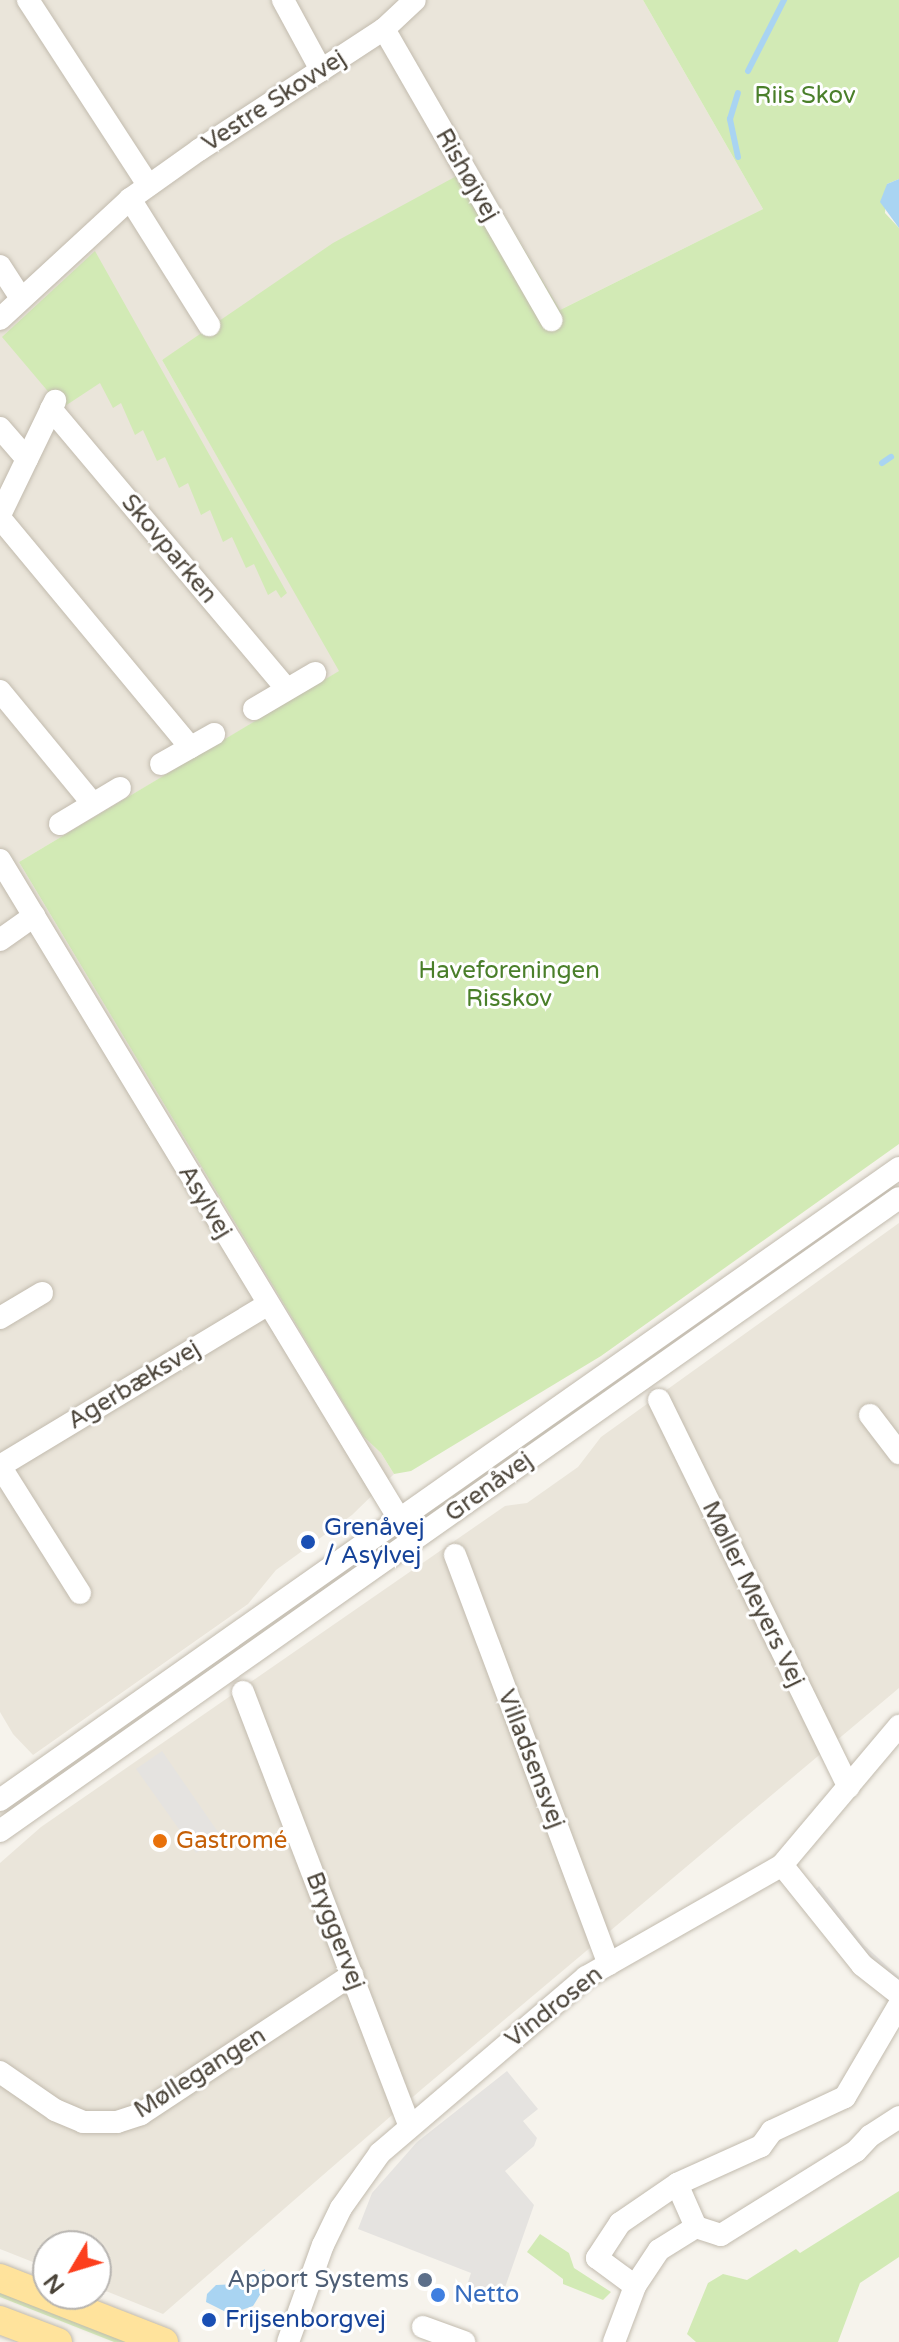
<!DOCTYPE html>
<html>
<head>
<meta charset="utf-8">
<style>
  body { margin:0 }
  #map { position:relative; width:899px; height:2342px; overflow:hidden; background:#f6f3ec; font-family:"Varela Round",sans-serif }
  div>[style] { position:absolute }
  .residential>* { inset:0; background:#eae5da }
  .green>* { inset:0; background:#d2eab5 }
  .parking>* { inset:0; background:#e5e3e0 }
  .water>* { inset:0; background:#a9d4f2 }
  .stream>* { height:6px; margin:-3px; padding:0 3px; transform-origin:3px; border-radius:3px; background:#a9d4f2 }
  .roads { filter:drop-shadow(0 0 2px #c2bbae) drop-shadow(0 0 2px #c2bbae) }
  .minor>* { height:22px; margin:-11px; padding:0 11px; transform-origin:11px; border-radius:11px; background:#fff }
  .major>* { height:28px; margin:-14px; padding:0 14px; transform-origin:14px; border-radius:14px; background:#ffe39c }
  .dots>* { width:22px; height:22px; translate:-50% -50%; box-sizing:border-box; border:4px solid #fff; border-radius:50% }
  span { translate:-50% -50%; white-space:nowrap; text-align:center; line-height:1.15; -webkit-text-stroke:6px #fff; paint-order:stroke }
  .park-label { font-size:24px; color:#4a7f2a }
  .street-label { font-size:24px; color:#4b4439 }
  .transit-label { font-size:24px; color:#164399 }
  .left { translate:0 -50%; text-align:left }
  .food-label { font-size:24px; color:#c56008 }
  .service-label { font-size:24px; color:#4e5e75 }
  .right { translate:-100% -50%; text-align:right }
  .shop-label { font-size:24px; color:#366cbe }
  .north { position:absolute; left:32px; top:2230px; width:80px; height:80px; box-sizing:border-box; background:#fff; border:2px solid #b7b4b0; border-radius:50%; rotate:232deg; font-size:22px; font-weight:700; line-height:32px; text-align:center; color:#4b4439 }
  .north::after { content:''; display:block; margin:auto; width:28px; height:36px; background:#fc3f1d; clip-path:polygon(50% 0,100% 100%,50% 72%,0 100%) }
</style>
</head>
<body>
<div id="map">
  <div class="residential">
    <i style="clip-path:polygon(0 0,643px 0,763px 209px,560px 310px,476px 166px,162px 360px,340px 671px,19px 862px,363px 1436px,381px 1453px,394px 1474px,352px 1515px,276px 1570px,248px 1604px,33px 1755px,13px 1734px,0 1712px)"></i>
    <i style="clip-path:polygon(899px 1223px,899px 1688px,422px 2089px,163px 2314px,96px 2287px,96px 2246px,48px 2246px,48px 2268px,0 2249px,0 1863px,41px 1827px,505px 1506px,527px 1503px,578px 1467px,601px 1437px)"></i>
  </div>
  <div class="green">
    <i style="clip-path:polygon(643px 0,899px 0,899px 179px,887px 184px,885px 213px,899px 228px,899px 1144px,601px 1356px,411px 1471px,394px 1474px,381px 1453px,363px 1436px,19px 862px,339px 671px,162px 360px,333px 243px,475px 166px,560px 310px,763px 209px)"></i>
    <i style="clip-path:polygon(95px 251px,287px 593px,281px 598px,276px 590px,268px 595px,254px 564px,246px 568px,232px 537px,223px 542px,210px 510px,201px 515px,188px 483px,179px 488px,165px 457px,157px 461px,143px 430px,135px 435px,121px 403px,113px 408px,100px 383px,62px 408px,2px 337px)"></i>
    <i style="clip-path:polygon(899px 2191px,899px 2257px,860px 2283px,838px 2342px,696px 2342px,687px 2334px,708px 2283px,723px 2274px,747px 2280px,796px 2249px,800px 2253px)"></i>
    <i style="clip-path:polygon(540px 2234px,569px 2253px,574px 2268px,611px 2292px,603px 2300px,563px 2284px,563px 2279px,527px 2252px)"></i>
    <i style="clip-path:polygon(0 2292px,133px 2342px,114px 2342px,0 2297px)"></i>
  </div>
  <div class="parking">
    <i style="clip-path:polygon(162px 1751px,220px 1835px,196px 1853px,136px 1769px)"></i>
    <i style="clip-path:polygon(819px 1886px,864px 1945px,899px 1977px,899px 1986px,873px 1966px,814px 1891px)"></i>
    <i style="clip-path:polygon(507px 2071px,538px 2109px,523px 2121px,537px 2138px,534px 2146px,505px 2171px,534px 2205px,501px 2299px,467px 2285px,471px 2273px,358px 2229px,372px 2193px,417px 2142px)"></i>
  </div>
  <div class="water">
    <i style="clip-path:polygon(899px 179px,899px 228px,880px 202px,887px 184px)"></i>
    <i style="clip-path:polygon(265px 2269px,261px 2293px,253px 2306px,230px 2314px,206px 2302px,207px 2294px,216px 2285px,239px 2284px)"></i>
  </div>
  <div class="stream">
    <i style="left:748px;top:71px;width:80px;rotate:-63.1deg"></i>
    <i style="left:738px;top:157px;width:39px;rotate:-102deg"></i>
    <i style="left:730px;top:119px;width:27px;rotate:-73deg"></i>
    <i style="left:882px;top:463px;width:11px;rotate:-34deg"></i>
  </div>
  <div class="roads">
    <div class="minor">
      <i style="left:28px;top:0;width:221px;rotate:57deg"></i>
      <i style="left:283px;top:0;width:80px;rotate:61.5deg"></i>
      <i style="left:384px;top:29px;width:336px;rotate:60.1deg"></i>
      <i style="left:130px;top:199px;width:149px;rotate:57.9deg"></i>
      <i style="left:0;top:266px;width:38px;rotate:57deg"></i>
      <i style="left:0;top:319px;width:177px;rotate:-42.7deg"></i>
      <i style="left:130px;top:199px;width:85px;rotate:-35.4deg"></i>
      <i style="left:199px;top:150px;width:221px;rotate:-33.2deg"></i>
      <i style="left:384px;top:29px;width:42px;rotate:-43.1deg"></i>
      <i style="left:51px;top:409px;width:366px;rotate:49.9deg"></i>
      <i style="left:0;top:428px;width:41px;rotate:48.9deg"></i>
      <i style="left:0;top:515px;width:127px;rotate:-64.2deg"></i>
      <i style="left:0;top:518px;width:298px;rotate:50.3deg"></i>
      <i style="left:0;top:691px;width:146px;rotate:50.5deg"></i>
      <i style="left:254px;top:709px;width:71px;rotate:-30.5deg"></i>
      <i style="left:161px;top:764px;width:61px;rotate:-29.5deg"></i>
      <i style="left:60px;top:824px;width:70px;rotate:-31deg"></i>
      <i style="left:0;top:860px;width:783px;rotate:58.79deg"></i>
      <i style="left:0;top:940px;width:42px;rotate:-35.2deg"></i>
      <i style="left:0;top:1318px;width:49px;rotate:-30.8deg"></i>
      <i style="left:659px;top:1400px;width:431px;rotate:63.9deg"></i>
      <i style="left:870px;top:1415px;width:48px;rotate:52.7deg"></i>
      <i style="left:0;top:1466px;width:312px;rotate:-31.1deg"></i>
      <i style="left:0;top:1466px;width:150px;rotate:57.8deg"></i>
      <i style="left:455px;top:1555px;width:437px;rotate:69.4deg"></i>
      <i style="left:243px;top:1692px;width:465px;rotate:69deg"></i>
      <i style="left:0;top:1800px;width:1099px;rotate:-35.11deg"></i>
      <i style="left:0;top:1831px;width:1099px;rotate:-35.15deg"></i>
      <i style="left:782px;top:1865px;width:128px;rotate:51.3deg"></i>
      <i style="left:862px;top:1965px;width:47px;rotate:38.1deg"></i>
      <i style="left:899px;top:2005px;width:107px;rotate:120.4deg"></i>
      <i style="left:845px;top:2097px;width:81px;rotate:155deg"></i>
      <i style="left:772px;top:2131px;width:19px;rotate:126deg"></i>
      <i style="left:761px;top:2146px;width:92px;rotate:155.7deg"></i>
      <i style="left:677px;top:2184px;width:69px;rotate:145.6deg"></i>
      <i style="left:620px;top:2223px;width:42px;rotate:123.3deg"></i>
      <i style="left:597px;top:2258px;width:47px;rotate:36.4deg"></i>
      <i style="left:635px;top:2286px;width:43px;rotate:-56.3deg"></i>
      <i style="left:659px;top:2250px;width:44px;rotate:-31.9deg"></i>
      <i style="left:696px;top:2227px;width:26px;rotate:18deg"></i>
      <i style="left:721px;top:2235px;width:159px;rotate:-31.9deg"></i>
      <i style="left:856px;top:2151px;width:21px;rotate:-47deg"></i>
      <i style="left:870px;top:2136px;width:35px;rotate:-33deg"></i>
      <i style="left:0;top:2072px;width:67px;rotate:34.6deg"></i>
      <i style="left:55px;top:2110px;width:30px;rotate:23deg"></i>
      <i style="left:83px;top:2122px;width:34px"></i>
      <i style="left:117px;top:2122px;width:25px;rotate:-18deg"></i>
      <i style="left:141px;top:2114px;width:253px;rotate:-33.4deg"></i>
      <i style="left:677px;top:2184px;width:47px;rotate:66.2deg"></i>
      <i style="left:423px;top:2327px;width:44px;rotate:20.1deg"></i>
      <i style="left:288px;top:2342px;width:103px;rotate:-70.2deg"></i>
      <i style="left:323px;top:2245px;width:41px;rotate:-64.1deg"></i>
      <i style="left:341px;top:2208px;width:67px;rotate:-54.7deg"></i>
      <i style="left:380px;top:2153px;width:271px;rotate:-40.5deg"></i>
      <i style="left:586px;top:1977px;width:226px;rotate:-29.7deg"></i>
      <i style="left:782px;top:1865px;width:182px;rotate:-49.9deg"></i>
      <i style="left:614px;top:2342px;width:60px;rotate:-69.4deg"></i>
    </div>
    <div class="major">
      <i style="left:0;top:2278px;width:176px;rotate:21.3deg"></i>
      <i style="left:0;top:2320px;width:62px;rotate:20.8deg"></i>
    </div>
  </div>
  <div class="dots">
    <i style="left:308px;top:1542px;background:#1a4fb4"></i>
    <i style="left:160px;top:1841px;background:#e8710a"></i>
    <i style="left:425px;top:2280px;background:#5c6f8a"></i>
    <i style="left:438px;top:2295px;background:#3f7fe0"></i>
    <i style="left:209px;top:2320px;background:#1a4fb4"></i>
  </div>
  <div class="park-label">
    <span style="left:805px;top:96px">Riis Skov</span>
    <span style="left:509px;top:985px">Haveforeningen<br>Risskov</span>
  </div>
  <div class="street-label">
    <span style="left:274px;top:101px;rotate:-33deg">Vestre Skovvej</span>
    <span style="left:467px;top:175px;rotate:60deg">Rishøjvej</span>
    <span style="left:169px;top:549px;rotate:50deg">Skovparken</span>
    <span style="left:205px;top:1202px;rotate:59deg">Asylvej</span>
    <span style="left:134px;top:1385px;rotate:-31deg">Agerbæksvej</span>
    <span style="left:489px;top:1487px;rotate:-36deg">Grenåvej</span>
    <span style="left:753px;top:1594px;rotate:64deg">Møller Meyers Vej</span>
    <span style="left:531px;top:1759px;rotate:69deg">Villadsensvej</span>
    <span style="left:335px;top:1931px;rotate:69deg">Bryggervej</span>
    <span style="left:554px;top:2007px;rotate:-38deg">Vindrosen</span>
    <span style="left:200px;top:2073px;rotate:-32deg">Møllegangen</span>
  </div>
  <div class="transit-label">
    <span class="left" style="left:324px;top:1542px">Grenåvej<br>/ Asylvej</span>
    <span class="left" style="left:225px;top:2320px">Frijsenborgvej</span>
  </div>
  <div class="food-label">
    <span class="left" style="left:176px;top:1841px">Gastromé</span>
  </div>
  <div class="service-label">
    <span class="right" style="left:409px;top:2280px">Apport Systems</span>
  </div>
  <div class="shop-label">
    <span class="left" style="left:454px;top:2295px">Netto</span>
  </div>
  <div class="north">N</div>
</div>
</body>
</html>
